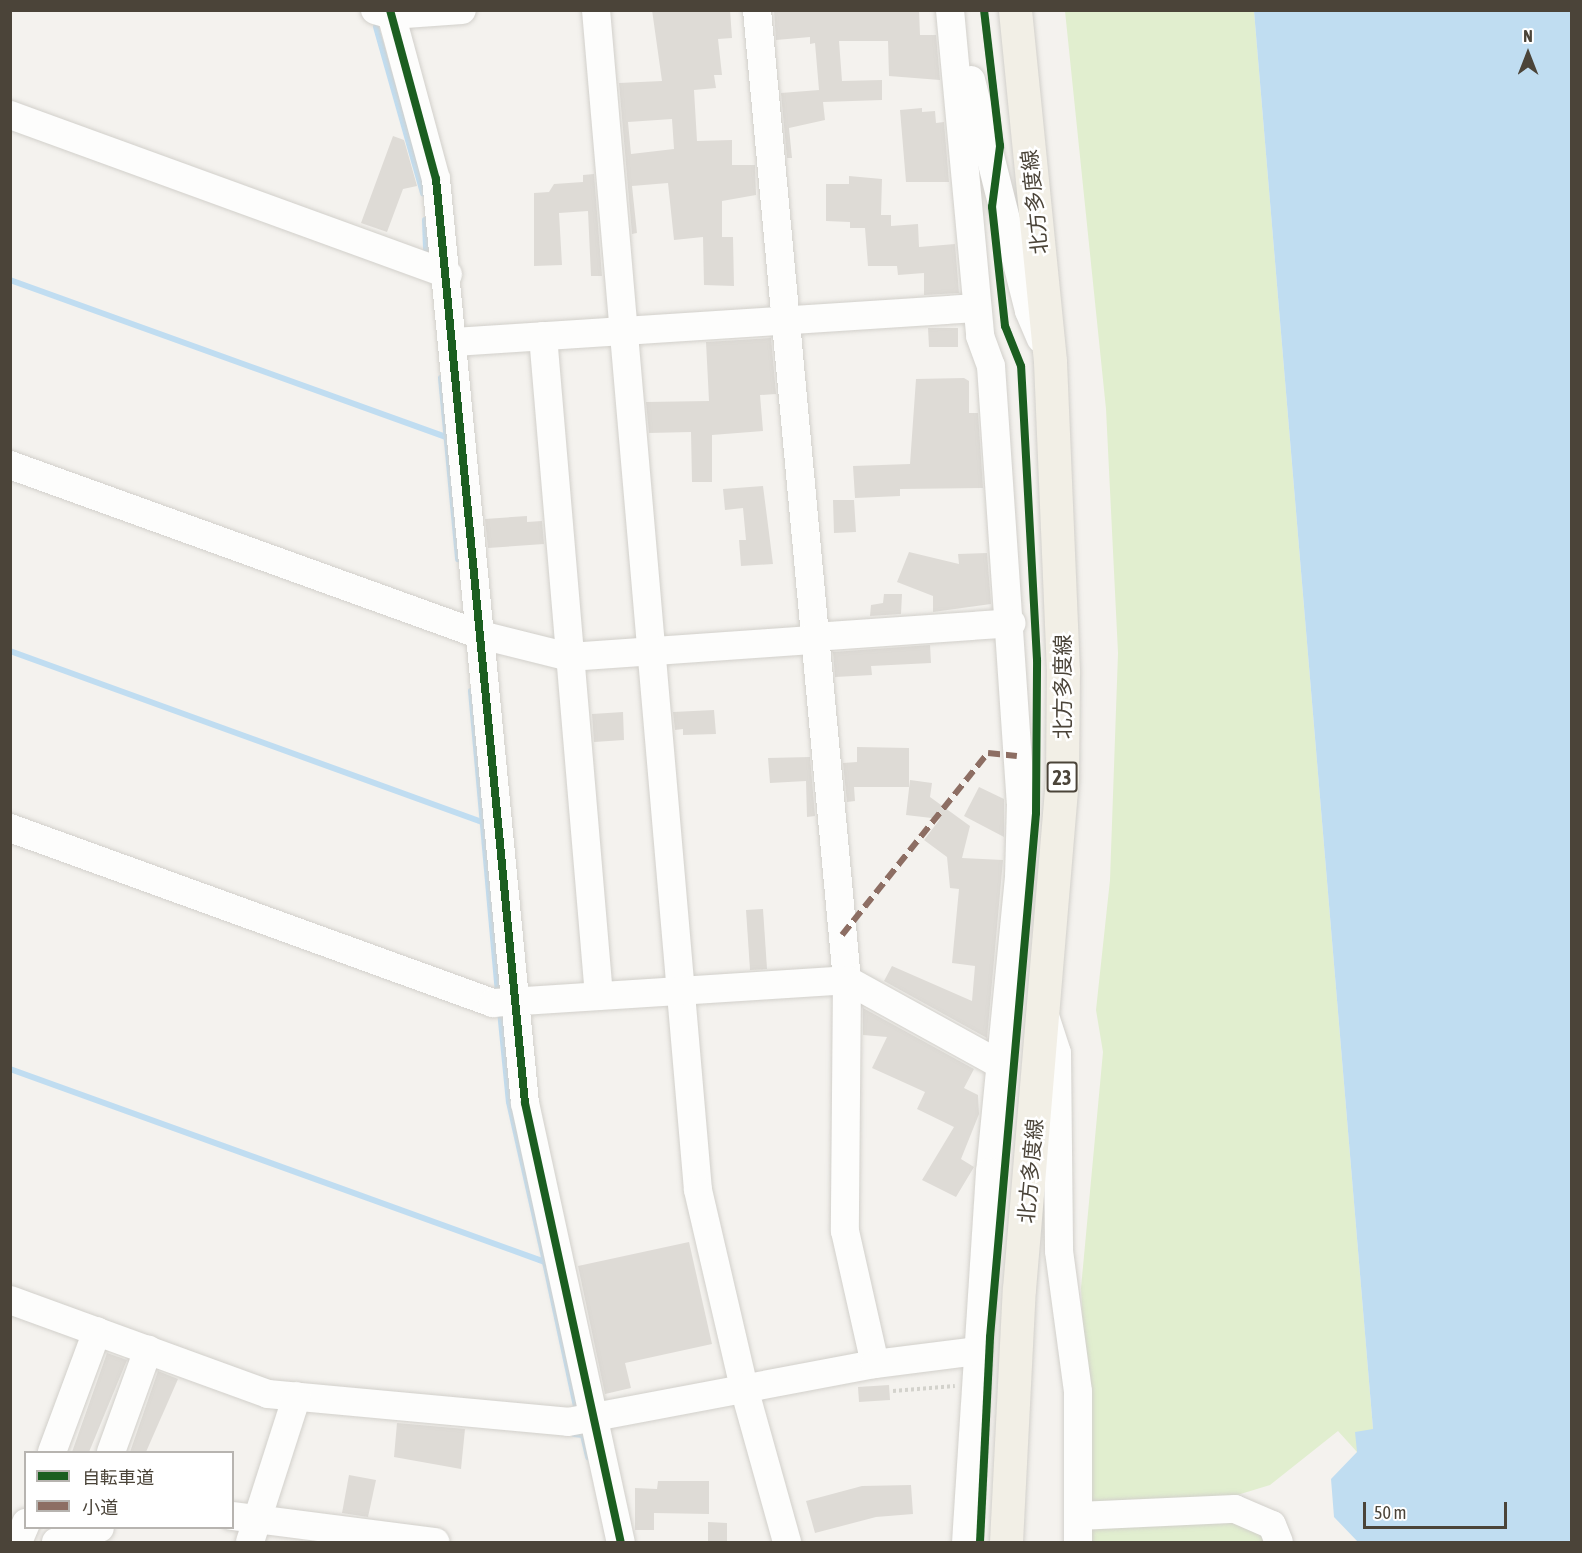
<!DOCTYPE html>
<html>
<head>
<meta charset="utf-8">
<style>
  body { margin:0 }
  #map { position:relative; width:1582px; height:1553px; overflow:hidden; background:#f4f2ee; font-family:"Asap Condensed","Noto Sans JP",sans-serif }
  div>[style] { position:absolute }
  .green>* { inset:0; background:#e1eecf }
  .water>* { inset:0; background:#c0ddf1 }
  .stream>* { height:6px; margin:-3px; padding:0 3px; transform-origin:3px; border-radius:3px; background:#c0ddf1 }
  .building>* { inset:0; background:#dedbd6 }
  .path>* { height:4px; margin-top:-2px; transform-origin:0; background:repeating-linear-gradient(90deg,#d3d2cc 0 3px,transparent 0 6px) }
  .roads { filter:drop-shadow(0 0 2px #d2d0cb) drop-shadow(0 0 2px #d2d0cb) }
  .minor>* { height:28px; margin:-14px; padding:0 14px; transform-origin:14px; border-radius:14px; background:#fdfdfc }
  .major>* { height:33px; margin:-16.5px; padding:0 16.5px; transform-origin:16.5px; border-radius:16.5px; background:#f2efe6 }
  .quiet>* { height:6px; margin-top:-3px; transform-origin:0; background:repeating-linear-gradient(90deg,#8d6e63 0 12px,transparent 0 18px) }
  .cycleway>* { height:8px; margin:-4px; padding:0 4px; transform-origin:4px; border-radius:4px; background:#1b5e20 }
  span { translate:-50% -50%; white-space:nowrap; text-align:center; line-height:1.15; -webkit-text-stroke:5px #fff; paint-order:stroke }
  .shield-label span { padding:2px 4px; background:#fff; border:2px solid; border-radius:4px; -webkit-text-stroke-width:0 }
  .shield-label { font-size:20px; color:#4b4439; font-weight:700 }
  .street-label { font-size:21px; color:#4b4439 }
  .frame { position:absolute; inset:0; border:12px solid #4b4439; pointer-events:none }
  .legend { position:absolute; left:24px; top:1451px; width:210px; height:78px; box-sizing:border-box; background:#fff; border:2px solid #b7b4b0; margin:0; padding:8px 10px; list-style:none; font-size:18px; color:#4b4439 }
  .legend li { display:flex; align-items:center; gap:12px; height:30px }
  .legend b { width:30px; border:2px solid #b7b4b0 }
  .north { position:absolute; left:1498px; top:24px; width:60px; height:60px; -webkit-text-stroke:4px #fff; paint-order:stroke; rotate:0deg; font-size:16px; font-weight:700; line-height:24px; text-align:center; color:#4b4439 }
  .north::after { content:''; display:block; margin:auto; width:21px; height:27px; background:#4b4439; clip-path:polygon(50% 0,100% 100%,50% 72%,0 100%) }
  .scale { position:absolute; left:1363px; top:1502px; width:144px; height:27px; box-sizing:border-box; border:3px solid #4b4439; border-top:0; padding-left:8px; font-size:18px; line-height:21px; white-space:nowrap; color:#4b4439; -webkit-text-stroke:4px #fff; paint-order:stroke }
</style>
</head>
<body>
<div id="map">
  <div class="green">
    <i style="clip-path:polygon(1065px 11px,1254px 11px,1373px 1429px,1357px 1452px,1338px 1431px,1270px 1485px,1234px 1496px,1091px 1508px,1081px 1288px,1103px 1052px,1096px 1010px,1110px 880px,1118px 653px,1106px 409px)"></i>
    <i style="clip-path:polygon(1250px 1523px,1269px 1542px,1087px 1542px,1094px 1524px)"></i>
  </div>
  <div class="water">
    <i style="clip-path:polygon(1254px 11px,1571px 11px,1571px 1542px,1358px 1542px,1334px 1517px,1331px 1479px,1357px 1452px,1355px 1432px,1373px 1429px)"></i>
  </div>
  <div class="stream">
    <i style="left:376px;top:27px;width:173px;rotate:74.2deg"></i>
    <i style="left:425px;top:220px;width:35px;rotate:88deg"></i>
    <i style="left:10px;top:280px;width:463px;rotate:19.8deg"></i>
    <i style="left:441px;top:378px;width:182px;rotate:84.6deg"></i>
    <i style="left:10px;top:651px;width:502px;rotate:19.91deg"></i>
    <i style="left:471px;top:691px;width:304px;rotate:84.9deg"></i>
    <i style="left:500px;top:1011px;width:91px;rotate:84.4deg"></i>
    <i style="left:509px;top:1102px;width:164px;rotate:77.3deg"></i>
    <i style="left:10px;top:1069px;width:569px;rotate:19.84deg"></i>
    <i style="left:545px;top:1262px;width:152px;rotate:77.9deg"></i>
    <i style="left:574px;top:1434px;width:9px;rotate:6deg"></i>
    <i style="left:583px;top:1435px;width:23px;rotate:77deg"></i>
  </div>
  <div class="building">
    <i style="clip-path:polygon(evenodd,652px 10px,730px 10px,732px 38px,718px 39px,722px 75px,714px 75px,716px 88px,694px 90px,697px 141px,732px 140px,732px 165px,755px 165px,756px 195px,722px 201px,722px 237px,733px 237px,734px 286px,704px 285px,703px 237px,674px 240px,668px 183px,632px 186px,637px 233px,632px 234px,619px 83px,662px 81px,652px 10px,672px 119px,674px 149px,631px 154px,628px 122px,672px 119px)"></i>
    <i style="clip-path:polygon(774px 10px,919px 10px,920px 35px,936px 35px,940px 80px,889px 76px,888px 41px,839px 41px,842px 81px,882px 80px,882px 100px,823px 102px,825px 120px,789px 128px,792px 158px,787px 158px,781px 93px,819px 90px,815px 43px,810px 44px,810px 37px,776px 40px)"></i>
    <i style="clip-path:polygon(922px 108px,922px 112px,935px 111px,936px 123px,944px 122px,949px 182px,906px 182px,900px 110px)"></i>
    <i style="clip-path:polygon(393px 136px,404px 140px,417px 186px,403px 189px,387px 232px,361px 223px)"></i>
    <i style="clip-path:polygon(594px 174px,602px 276px,591px 276px,588px 211px,559px 213px,562px 265px,534px 266px,534px 193px,549px 192px,554px 184px,583px 182px,583px 175px)"></i>
    <i style="clip-path:polygon(849px 176px,882px 179px,881px 215px,891px 215px,891px 226px,918px 224px,919px 247px,955px 244px,959px 293px,924px 295px,924px 273px,898px 275px,897px 266px,868px 266px,865px 228px,850px 228px,850px 222px,826px 221px,826px 184px,849px 184px)"></i>
    <i style="clip-path:polygon(928px 328px,958px 328px,958px 347px,929px 347px)"></i>
    <i style="clip-path:polygon(771px 338px,776px 394px,760px 395px,763px 431px,712px 435px,712px 482px,692px 482px,691px 432px,649px 433px,646px 402px,709px 401px,706px 342px)"></i>
    <i style="clip-path:polygon(964px 378px,969px 381px,969px 413px,978px 413px,983px 488px,900px 489px,900px 496px,855px 498px,853px 466px,910px 464px,916px 379px)"></i>
    <i style="clip-path:polygon(763px 486px,773px 564px,741px 566px,739px 540px,746px 540px,743px 508px,725px 510px,723px 489px)"></i>
    <i style="clip-path:polygon(833px 500px,854px 500px,856px 532px,834px 533px)"></i>
    <i style="clip-path:polygon(527px 516px,527px 522px,542px 521px,544px 544px,488px 548px,485px 519px)"></i>
    <i style="clip-path:polygon(909px 552px,959px 564px,958px 554px,987px 553px,991px 604px,933px 612px,933px 596px,897px 582px)"></i>
    <i style="clip-path:polygon(884px 594px,902px 594px,901px 614px,870px 616px,871px 605px,883px 603px)"></i>
    <i style="clip-path:polygon(930px 645px,931px 663px,871px 666px,872px 675px,835px 677px,833px 652px)"></i>
    <i style="clip-path:polygon(714px 710px,716px 734px,683px 735px,683px 729px,675px 730px,673px 712px)"></i>
    <i style="clip-path:polygon(623px 712px,624px 740px,594px 742px,592px 714px)"></i>
    <i style="clip-path:polygon(857px 747px,909px 748px,909px 787px,854px 787px,855px 801px,847px 802px,843px 763px,857px 762px)"></i>
    <i style="clip-path:polygon(810px 757px,815px 816px,807px 817px,806px 781px,770px 783px,768px 758px)"></i>
    <i style="clip-path:polygon(910px 780px,932px 783px,930px 797px,970px 826px,962px 858px,1003px 860px,987px 1038px,884px 981px,892px 966px,972px 1001px,975px 966px,952px 963px,959px 889px,950px 888px,947px 857px,924px 840px,940px 819px,906px 815px)"></i>
    <i style="clip-path:polygon(979px 787px,1004px 799px,1004px 837px,964px 816px)"></i>
    <i style="clip-path:polygon(763px 909px,767px 969px,750px 970px,746px 910px)"></i>
    <i style="clip-path:polygon(863px 1008px,974px 1069px,964px 1088px,978px 1095px,979px 1114px,961px 1159px,974px 1167px,956px 1197px,922px 1180px,954px 1127px,917px 1109px,925px 1092px,872px 1068px,887px 1037px,863px 1035px)"></i>
    <i style="clip-path:polygon(689px 1242px,712px 1344px,625px 1363px,631px 1388px,605px 1394px,578px 1266px)"></i>
    <i style="clip-path:polygon(107px 1353px,127px 1360px,89px 1452px,72px 1452px)"></i>
    <i style="clip-path:polygon(158px 1371px,178px 1379px,146px 1452px,130px 1452px)"></i>
    <i style="clip-path:polygon(889px 1385px,890px 1400px,859px 1402px,858px 1387px)"></i>
    <i style="clip-path:polygon(397px 1423px,465px 1429px,461px 1469px,394px 1457px)"></i>
    <i style="clip-path:polygon(349px 1475px,376px 1480px,368px 1517px,342px 1513px)"></i>
    <i style="clip-path:polygon(658px 1481px,709px 1481px,709px 1514px,654px 1513px,654px 1530px,635px 1530px,635px 1488px,657px 1489px)"></i>
    <i style="clip-path:polygon(911px 1485px,913px 1514px,876px 1517px,815px 1533px,806px 1501px,862px 1486px)"></i>
    <i style="clip-path:polygon(708px 1522px,727px 1523px,727px 1542px,708px 1542px)"></i>
  </div>
  <div class="path">
    <i style="left:984px;top:10px;width:56px;rotate:82.9deg"></i>
    <i style="left:1004px;top:315px;width:54px;rotate:71.6deg"></i>
    <i style="left:1021px;top:366px;width:145px;rotate:87.2deg"></i>
    <i style="left:1029px;top:528px;width:28px;rotate:88deg"></i>
    <i style="left:893px;top:1391px;width:62px;rotate:-4.6deg"></i>
  </div>
  <div class="roads">
    <div class="minor">
      <i style="left:375px;top:10px;width:17px;rotate:17deg"></i>
      <i style="left:391px;top:15px;width:71px;rotate:-4deg"></i>
      <i style="left:390px;top:10px;width:175px;rotate:74.8deg"></i>
      <i style="left:436px;top:179px;width:928px;rotate:84.5deg"></i>
      <i style="left:525px;top:1103px;width:449px;rotate:77.7deg"></i>
      <i style="left:596px;top:10px;width:1184px;rotate:85.06deg"></i>
      <i style="left:698px;top:1190px;width:203px;rotate:76.9deg"></i>
      <i style="left:744px;top:1388px;width:160px;rotate:74.4deg"></i>
      <i style="left:757px;top:10px;width:974px;rotate:84.7deg"></i>
      <i style="left:847px;top:980px;width:251px;rotate:90.5deg"></i>
      <i style="left:845px;top:1231px;width:136px;rotate:77.3deg"></i>
      <i style="left:950px;top:10px;width:327px;rotate:84.7deg"></i>
      <i style="left:980px;top:336px;width:32px;rotate:70deg"></i>
      <i style="left:991px;top:366px;width:437px;rotate:86.1deg"></i>
      <i style="left:1021px;top:802px;width:75px;rotate:91.5deg"></i>
      <i style="left:1019px;top:877px;width:296px;rotate:95.6deg"></i>
      <i style="left:990px;top:1172px;width:371px;rotate:93.7deg"></i>
      <i style="left:971px;top:80px;width:238px;rotate:75.9deg"></i>
      <i style="left:1029px;top:311px;width:30px;rotate:67deg"></i>
      <i style="left:10px;top:115px;width:466px;rotate:20deg"></i>
      <i style="left:543px;top:336px;width:662px;rotate:85.15deg"></i>
      <i style="left:454px;top:342px;width:524px;rotate:-3.72deg"></i>
      <i style="left:10px;top:465px;width:501px;rotate:19.85deg"></i>
      <i style="left:481px;top:635px;width:91px;rotate:14deg"></i>
      <i style="left:569px;top:657px;width:247px;rotate:-4deg"></i>
      <i style="left:814px;top:637px;width:198px;rotate:-4deg"></i>
      <i style="left:10px;top:828px;width:514px;rotate:19.92deg"></i>
      <i style="left:493px;top:1003px;width:355px;rotate:-3.7deg"></i>
      <i style="left:847px;top:980px;width:176px;rotate:28.9deg"></i>
      <i style="left:1045px;top:1016px;width:39px;rotate:72deg"></i>
      <i style="left:1057px;top:1053px;width:198px;rotate:89.4deg"></i>
      <i style="left:1059px;top:1251px;width:142px;rotate:82.3deg"></i>
      <i style="left:1078px;top:1392px;width:150px;rotate:90deg"></i>
      <i style="left:10px;top:1300px;width:275px;rotate:20deg"></i>
      <i style="left:268px;top:1394px;width:301px;rotate:5.3deg"></i>
      <i style="left:568px;top:1422px;width:312px;rotate:-10.7deg"></i>
      <i style="left:875px;top:1364px;width:104px;rotate:-7.2deg"></i>
      <i style="left:52px;top:1452px;width:129px;rotate:-69.6deg"></i>
      <i style="left:111px;top:1452px;width:109px;rotate:-70.1deg"></i>
      <i style="left:232px;top:1516px;width:205px;rotate:7.3deg"></i>
      <i style="left:1078px;top:1516px;width:157px;rotate:-2.6deg"></i>
      <i style="left:1235px;top:1509px;width:40px;rotate:23.4deg"></i>
      <i style="left:1272px;top:1525px;width:18px;rotate:68deg"></i>
      <i style="left:18px;top:1542px;width:21px;rotate:-67deg"></i>
      <i style="left:56px;top:1542px;width:46px;rotate:-17.7deg"></i>
      <i style="left:250px;top:1542px;width:153px;rotate:-72.2deg"></i>
    </div>
    <div class="major">
      <i style="left:1006px;top:1542px;width:253px;rotate:-87.1deg"></i>
      <i style="left:1019px;top:1289px;width:513px;rotate:-85.19deg"></i>
      <i style="left:1062px;top:778px;width:106px;rotate:-89.5deg"></i>
      <i style="left:1063px;top:672px;width:311px;rotate:-92.4deg"></i>
      <i style="left:1050px;top:361px;width:353px;rotate:-95.7deg"></i>
    </div>
  </div>
  <div class="quiet">
    <i style="left:842px;top:935px;width:233px;rotate:-51.3deg"></i>
    <i style="left:988px;top:753px;width:29px;rotate:6deg"></i>
  </div>
  <div class="cycleway">
    <i style="left:390px;top:10px;width:175px;rotate:74.8deg"></i>
    <i style="left:436px;top:179px;width:928px;rotate:84.5deg"></i>
    <i style="left:525px;top:1103px;width:449px;rotate:77.7deg"></i>
    <i style="left:980px;top:1542px;width:205px;rotate:-87.2deg"></i>
    <i style="left:990px;top:1337px;width:526px;rotate:-84.98deg"></i>
    <i style="left:1036px;top:813px;width:153px;rotate:-89.6deg"></i>
    <i style="left:1037px;top:660px;width:294px;rotate:-93.1deg"></i>
    <i style="left:1021px;top:366px;width:43px;rotate:-111.8deg"></i>
    <i style="left:1005px;top:326px;width:120px;rotate:-96.2deg"></i>
    <i style="left:992px;top:207px;width:62px;rotate:-82.5deg"></i>
    <i style="left:1000px;top:146px;width:137px;rotate:-96.7deg"></i>
  </div>
  <div class="shield-label">
    <span style="left:1062px;top:777px">23</span>
  </div>
  <div class="street-label">
    <span style="left:1034px;top:202px;rotate:-96deg">北方多度線</span>
    <span style="left:1062px;top:687px;rotate:-90deg">北方多度線</span>
    <span style="left:1030px;top:1171px;rotate:-85deg">北方多度線</span>
  </div>
  <div class="frame"></div>
  <ul class="legend">
  <li><b style="height:8px;background:#1b5e20"></b>自転車道</li>
  <li><b style="height:8px;background:#8d6e63"></b>小道</li>
  </ul>
  <div class="north">N</div>
  <div class="scale">50 m</div>
</div>
</body>
</html>
